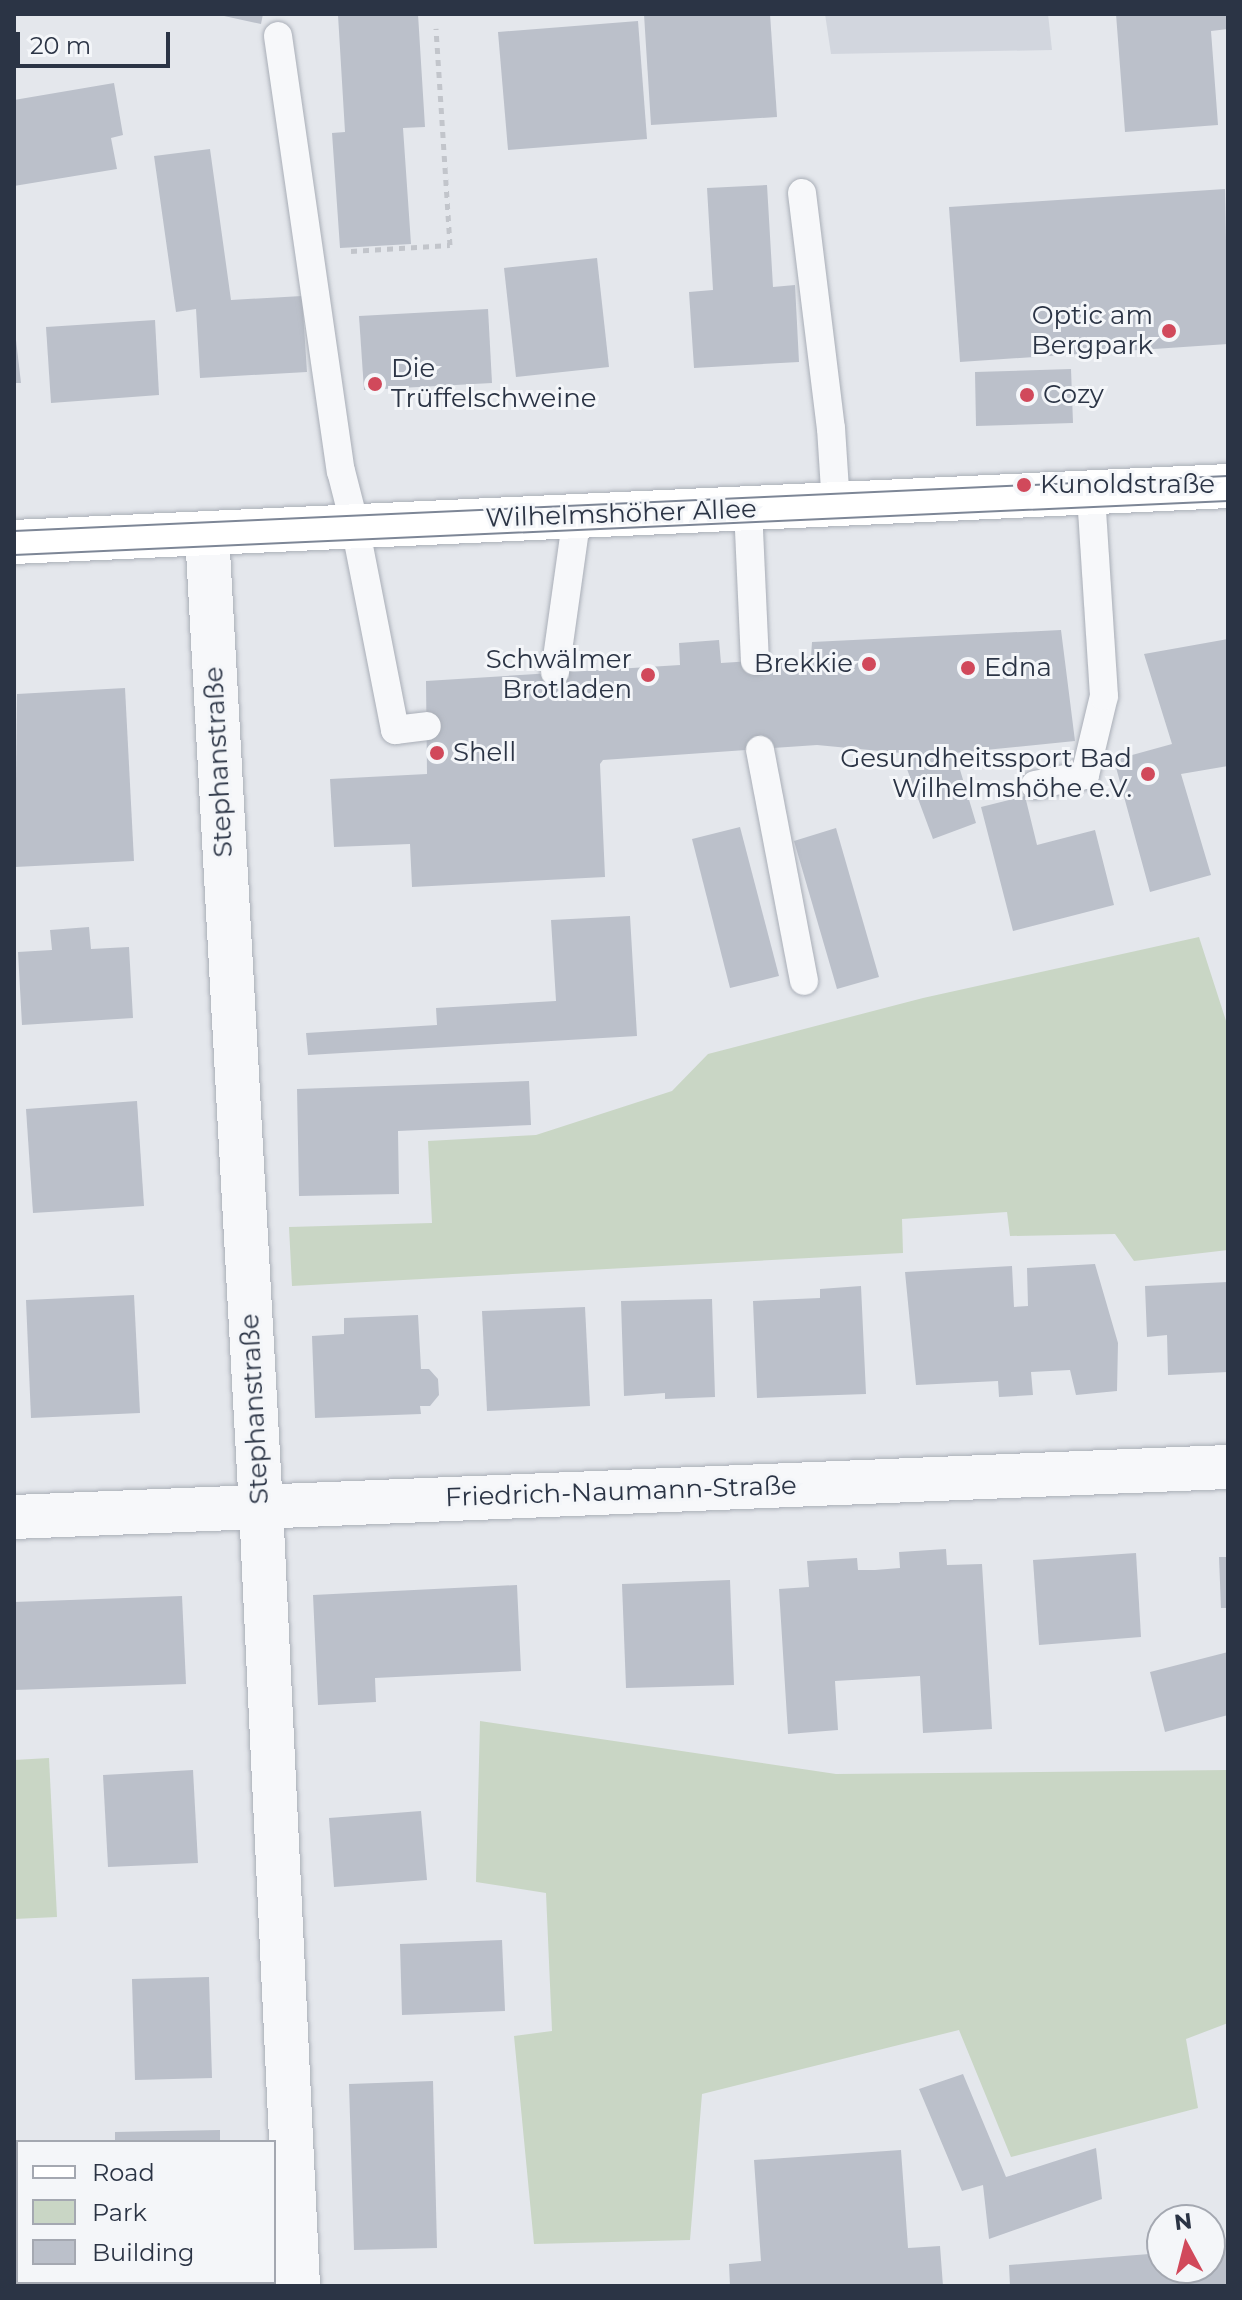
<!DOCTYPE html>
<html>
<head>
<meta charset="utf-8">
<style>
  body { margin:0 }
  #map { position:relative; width:1242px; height:2300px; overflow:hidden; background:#e4e7ec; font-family:Montserrat,sans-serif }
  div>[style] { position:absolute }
  .built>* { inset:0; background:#d2d6de }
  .green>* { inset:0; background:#c9d6c5 }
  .building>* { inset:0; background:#bbc0ca }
  .path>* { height:5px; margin-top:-2.5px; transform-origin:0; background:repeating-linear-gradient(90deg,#c2c5cb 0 6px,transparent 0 12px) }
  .roads { filter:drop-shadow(0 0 2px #a9aeb7) drop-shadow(0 0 2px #a9aeb7) }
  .service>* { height:28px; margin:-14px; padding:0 14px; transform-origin:14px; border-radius:14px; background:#f7f8fa }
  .minor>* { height:44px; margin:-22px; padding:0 22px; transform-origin:22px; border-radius:22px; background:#f7f8fa }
  .secondary>* { height:44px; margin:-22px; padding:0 22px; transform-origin:22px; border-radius:22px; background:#fff }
  .tram>* { height:2px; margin:-1px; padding:0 1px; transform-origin:1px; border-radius:1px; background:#7d8696 }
  .dots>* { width:22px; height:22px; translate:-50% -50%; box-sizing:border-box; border:4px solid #f4f6f9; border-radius:50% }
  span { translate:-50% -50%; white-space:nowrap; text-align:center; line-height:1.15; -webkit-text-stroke:6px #f4f6f9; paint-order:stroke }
  .poi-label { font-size:26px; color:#2b3445 }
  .right { translate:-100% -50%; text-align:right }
  .left { translate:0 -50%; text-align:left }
  .street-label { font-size:26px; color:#2b3445 }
  .frame { position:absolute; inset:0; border:16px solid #2b3445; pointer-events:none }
  .legend { position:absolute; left:16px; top:2140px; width:260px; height:144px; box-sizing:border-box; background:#f4f6f9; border:2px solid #a4a8b1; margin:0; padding:10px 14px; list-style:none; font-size:24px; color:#2b3445 }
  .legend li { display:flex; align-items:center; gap:16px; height:40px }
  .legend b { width:40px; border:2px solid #a4a8b1 }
  .north { position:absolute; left:1146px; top:2204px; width:80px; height:80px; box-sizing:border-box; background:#f4f6f9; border:2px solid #a4a8b1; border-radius:50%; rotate:353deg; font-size:22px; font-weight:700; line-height:32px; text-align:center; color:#2b3445 }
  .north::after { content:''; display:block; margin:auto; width:28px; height:36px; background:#d1495b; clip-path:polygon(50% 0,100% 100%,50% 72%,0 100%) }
  .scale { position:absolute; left:16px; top:32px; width:154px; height:36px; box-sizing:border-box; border:4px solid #2b3445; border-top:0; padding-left:10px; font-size:24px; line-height:28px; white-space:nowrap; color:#2b3445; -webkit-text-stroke:6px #f4f6f9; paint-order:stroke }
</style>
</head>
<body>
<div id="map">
  <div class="built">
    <i style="clip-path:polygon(825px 14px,1048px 14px,1052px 50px,831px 54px)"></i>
  </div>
  <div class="green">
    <i style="clip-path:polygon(1199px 937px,1228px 1027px,1228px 1250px,1134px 1261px,1115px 1234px,1010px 1236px,1007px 1212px,902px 1219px,903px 1253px,292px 1286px,289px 1227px,432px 1223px,428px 1141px,536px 1135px,672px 1091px,708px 1054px,923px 998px)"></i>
    <i style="clip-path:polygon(480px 1721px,836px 1774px,1228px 1770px,1228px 2023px,1186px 2039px,1198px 2108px,1011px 2157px,959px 2030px,702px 2094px,690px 2240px,534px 2244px,514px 2036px,552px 2031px,546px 1893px,476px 1882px)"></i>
    <i style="clip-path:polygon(49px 1758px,57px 1917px,14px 1919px,14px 1760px)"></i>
  </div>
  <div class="building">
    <i style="clip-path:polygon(215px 14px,263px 14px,261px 24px)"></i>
    <i style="clip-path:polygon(418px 14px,425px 127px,403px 128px,411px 244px,340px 248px,332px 133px,345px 132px,338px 15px)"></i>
    <i style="clip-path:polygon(644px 14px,770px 14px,777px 117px,651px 125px)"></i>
    <i style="clip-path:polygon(1116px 14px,1228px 14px,1228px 29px,1211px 31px,1218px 125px,1125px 132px)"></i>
    <i style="clip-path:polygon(638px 21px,647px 139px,508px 150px,498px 32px)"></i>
    <i style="clip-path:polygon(114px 83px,123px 135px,111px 138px,117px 169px,14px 186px,14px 100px)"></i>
    <i style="clip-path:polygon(210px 149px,231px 300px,302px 296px,307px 372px,200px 378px,196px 309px,176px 312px,154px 156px)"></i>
    <i style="clip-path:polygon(767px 185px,773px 287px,795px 285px,799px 362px,694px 368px,689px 292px,713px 290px,707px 188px)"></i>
    <i style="clip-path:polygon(1225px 189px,1228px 344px,960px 362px,949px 207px)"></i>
    <i style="clip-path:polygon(597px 258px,609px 367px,516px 377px,504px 268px)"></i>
    <i style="clip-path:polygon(488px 309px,492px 383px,364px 390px,359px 316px)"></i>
    <i style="clip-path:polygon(155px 320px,159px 395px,51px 403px,46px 327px)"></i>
    <i style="clip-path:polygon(14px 340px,16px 340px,21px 383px,14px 383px)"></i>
    <i style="clip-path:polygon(1071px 369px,1073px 423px,976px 426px,975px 372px)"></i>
    <i style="clip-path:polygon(1061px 630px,1075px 741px,955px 753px,976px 823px,933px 839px,901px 753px,817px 745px,603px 760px,600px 764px,605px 877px,412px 887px,410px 844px,334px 847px,330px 779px,427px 774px,426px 681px,680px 665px,679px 643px,719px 640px,721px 663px,811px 657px,812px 642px)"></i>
    <i style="clip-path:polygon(1228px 639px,1228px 766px,1181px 774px,1211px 875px,1150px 892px,1114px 760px,1172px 744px,1144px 654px)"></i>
    <i style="clip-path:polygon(125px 688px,134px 861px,15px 867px,17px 694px)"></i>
    <i style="clip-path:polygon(1025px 796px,1037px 845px,1095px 830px,1114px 905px,1013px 931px,981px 807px)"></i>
    <i style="clip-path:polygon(740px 827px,779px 976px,730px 988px,692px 839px)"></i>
    <i style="clip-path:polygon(836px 828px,879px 977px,837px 989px,794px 841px)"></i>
    <i style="clip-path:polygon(630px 916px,637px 1036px,308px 1055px,306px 1033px,437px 1025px,436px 1008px,556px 1001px,551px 920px)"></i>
    <i style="clip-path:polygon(89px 927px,91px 949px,129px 947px,133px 1018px,22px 1025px,18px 952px,52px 950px,50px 930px)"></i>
    <i style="clip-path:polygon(529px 1081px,531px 1125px,398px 1131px,399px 1194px,299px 1196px,297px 1089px)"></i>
    <i style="clip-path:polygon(137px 1101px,144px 1206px,33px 1213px,26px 1109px)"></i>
    <i style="clip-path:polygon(1095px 1264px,1118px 1343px,1117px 1391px,1076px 1395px,1070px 1370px,1031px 1372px,1033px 1395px,999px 1397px,998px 1381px,916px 1385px,905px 1272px,1012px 1266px,1014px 1307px,1028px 1306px,1027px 1268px)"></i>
    <i style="clip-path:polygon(1228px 1282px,1228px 1372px,1168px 1375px,1167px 1335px,1147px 1337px,1145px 1286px)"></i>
    <i style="clip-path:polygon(861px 1286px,866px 1394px,757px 1398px,753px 1301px,820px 1298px,820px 1289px)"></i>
    <i style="clip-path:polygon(134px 1295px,140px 1413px,31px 1418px,26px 1300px)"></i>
    <i style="clip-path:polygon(712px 1299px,715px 1397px,665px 1399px,665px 1393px,624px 1396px,621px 1301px)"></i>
    <i style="clip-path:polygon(585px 1307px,590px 1406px,487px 1411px,482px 1311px)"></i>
    <i style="clip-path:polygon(418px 1315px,421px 1369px,429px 1369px,438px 1379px,439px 1395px,430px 1406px,420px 1406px,421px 1414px,315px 1418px,312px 1336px,344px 1334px,344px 1318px)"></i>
    <i style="clip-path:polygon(946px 1549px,947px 1565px,982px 1564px,992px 1729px,923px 1733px,920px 1676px,835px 1681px,838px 1730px,788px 1734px,779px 1589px,809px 1587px,807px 1561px,857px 1558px,858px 1570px,875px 1570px,900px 1568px,899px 1552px)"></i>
    <i style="clip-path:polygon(1136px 1553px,1141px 1637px,1039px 1645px,1033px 1560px)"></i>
    <i style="clip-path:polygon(1219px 1557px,1228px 1557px,1228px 1608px,1221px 1608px)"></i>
    <i style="clip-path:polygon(730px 1580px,734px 1685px,626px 1688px,622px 1584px)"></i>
    <i style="clip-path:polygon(517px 1585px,521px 1671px,375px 1678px,376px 1702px,318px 1705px,313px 1595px)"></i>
    <i style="clip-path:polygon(182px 1596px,186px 1684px,14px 1690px,14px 1602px)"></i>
    <i style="clip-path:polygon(1228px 1652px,1228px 1715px,1165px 1732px,1150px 1672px)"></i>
    <i style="clip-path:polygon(193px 1770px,198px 1863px,108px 1867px,103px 1775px)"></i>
    <i style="clip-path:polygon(421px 1811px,427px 1880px,334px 1887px,329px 1818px)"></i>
    <i style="clip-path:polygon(502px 1940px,505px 2011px,402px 2015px,400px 1944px)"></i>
    <i style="clip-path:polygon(209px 1977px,212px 2078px,135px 2080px,132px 1979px)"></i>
    <i style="clip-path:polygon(963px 2074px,1006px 2177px,1096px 2148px,1102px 2199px,989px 2239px,983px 2185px,962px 2191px,919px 2089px)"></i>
    <i style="clip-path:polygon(433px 2081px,437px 2248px,354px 2250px,349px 2084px)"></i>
    <i style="clip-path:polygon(220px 2130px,220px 2142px,115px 2142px,115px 2132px)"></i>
    <i style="clip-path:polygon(901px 2150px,908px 2248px,940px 2246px,943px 2286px,730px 2286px,729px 2264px,761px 2261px,754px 2160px)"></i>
    <i style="clip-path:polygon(1228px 2248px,1228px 2286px,1010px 2286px,1009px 2265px,1162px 2253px,1162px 2268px,1210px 2268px,1210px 2249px)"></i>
  </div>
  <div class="path">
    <i style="left:351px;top:251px;width:99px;rotate:-3.5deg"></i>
    <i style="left:450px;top:245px;width:217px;rotate:-93.7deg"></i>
  </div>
  <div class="roads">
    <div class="service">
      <i style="left:278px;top:36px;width:440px;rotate:81.8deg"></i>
      <i style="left:341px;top:471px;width:57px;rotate:75.7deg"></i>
      <i style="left:355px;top:526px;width:208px;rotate:78.9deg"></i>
      <i style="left:395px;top:730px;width:32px;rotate:-7deg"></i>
      <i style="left:802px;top:193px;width:237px;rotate:83deg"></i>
      <i style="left:831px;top:428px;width:77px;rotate:86.3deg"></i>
      <i style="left:748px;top:508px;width:153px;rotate:87.4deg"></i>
      <i style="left:555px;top:672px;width:159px;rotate:-82deg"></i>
      <i style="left:760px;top:750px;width:235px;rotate:79.2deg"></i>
      <i style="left:1035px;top:785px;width:51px;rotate:-11.3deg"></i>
      <i style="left:1085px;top:775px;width:81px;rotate:-76.5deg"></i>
      <i style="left:1104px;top:696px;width:203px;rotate:-93.7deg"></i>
    </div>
    <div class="minor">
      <i style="left:207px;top:533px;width:975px;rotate:86.83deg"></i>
      <i style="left:261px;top:1507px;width:780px;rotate:87.28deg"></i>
      <i style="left:14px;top:1517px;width:1215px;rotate:-2.36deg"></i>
    </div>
    <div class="secondary">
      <i style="left:14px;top:542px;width:1215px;rotate:-2.64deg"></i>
    </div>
  </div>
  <div class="tram">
    <i style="left:14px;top:531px;width:1215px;rotate:-2.59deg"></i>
    <i style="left:14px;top:555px;width:1215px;rotate:-2.55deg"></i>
  </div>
  <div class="dots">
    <i style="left:1169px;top:331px;background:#d1495b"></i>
    <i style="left:375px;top:384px;background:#d1495b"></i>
    <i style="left:1027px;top:395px;background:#d1495b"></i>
    <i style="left:1024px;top:485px;background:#d1495b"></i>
    <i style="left:869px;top:664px;background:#d1495b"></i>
    <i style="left:968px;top:668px;background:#d1495b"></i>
    <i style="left:648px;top:675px;background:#d1495b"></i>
    <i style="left:437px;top:753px;background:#d1495b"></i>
    <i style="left:1148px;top:774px;background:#d1495b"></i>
  </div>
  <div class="poi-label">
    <span class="right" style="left:1153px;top:331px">Optic am<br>Bergpark</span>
    <span class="left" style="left:391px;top:384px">Die<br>Trüffelschweine</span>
    <span class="left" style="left:1043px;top:395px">Cozy</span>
    <span class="left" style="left:1040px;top:485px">Kunoldstraße</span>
    <span class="right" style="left:632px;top:675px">Schwälmer<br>Brotladen</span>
    <span class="right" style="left:853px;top:664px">Brekkie</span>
    <span class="left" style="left:984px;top:668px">Edna</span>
    <span class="left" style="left:453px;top:753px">Shell</span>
    <span class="right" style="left:1132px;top:774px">Gesundheitssport Bad<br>Wilhelmshöhe e.V.</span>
  </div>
  <div class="street-label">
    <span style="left:621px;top:514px;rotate:-2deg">Wilhelmshöher Allee</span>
    <span style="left:219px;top:762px;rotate:-93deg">Stephanstraße</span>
    <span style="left:255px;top:1409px;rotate:-93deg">Stephanstraße</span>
    <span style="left:621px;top:1492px;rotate:-2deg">Friedrich-Naumann-Straße</span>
  </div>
  <div class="frame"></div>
  <ul class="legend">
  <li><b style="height:10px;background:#fff"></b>Road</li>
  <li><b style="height:22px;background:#c9d6c5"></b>Park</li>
  <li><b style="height:22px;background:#bbc0ca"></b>Building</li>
  </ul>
  <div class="north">N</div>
  <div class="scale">20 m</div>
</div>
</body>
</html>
